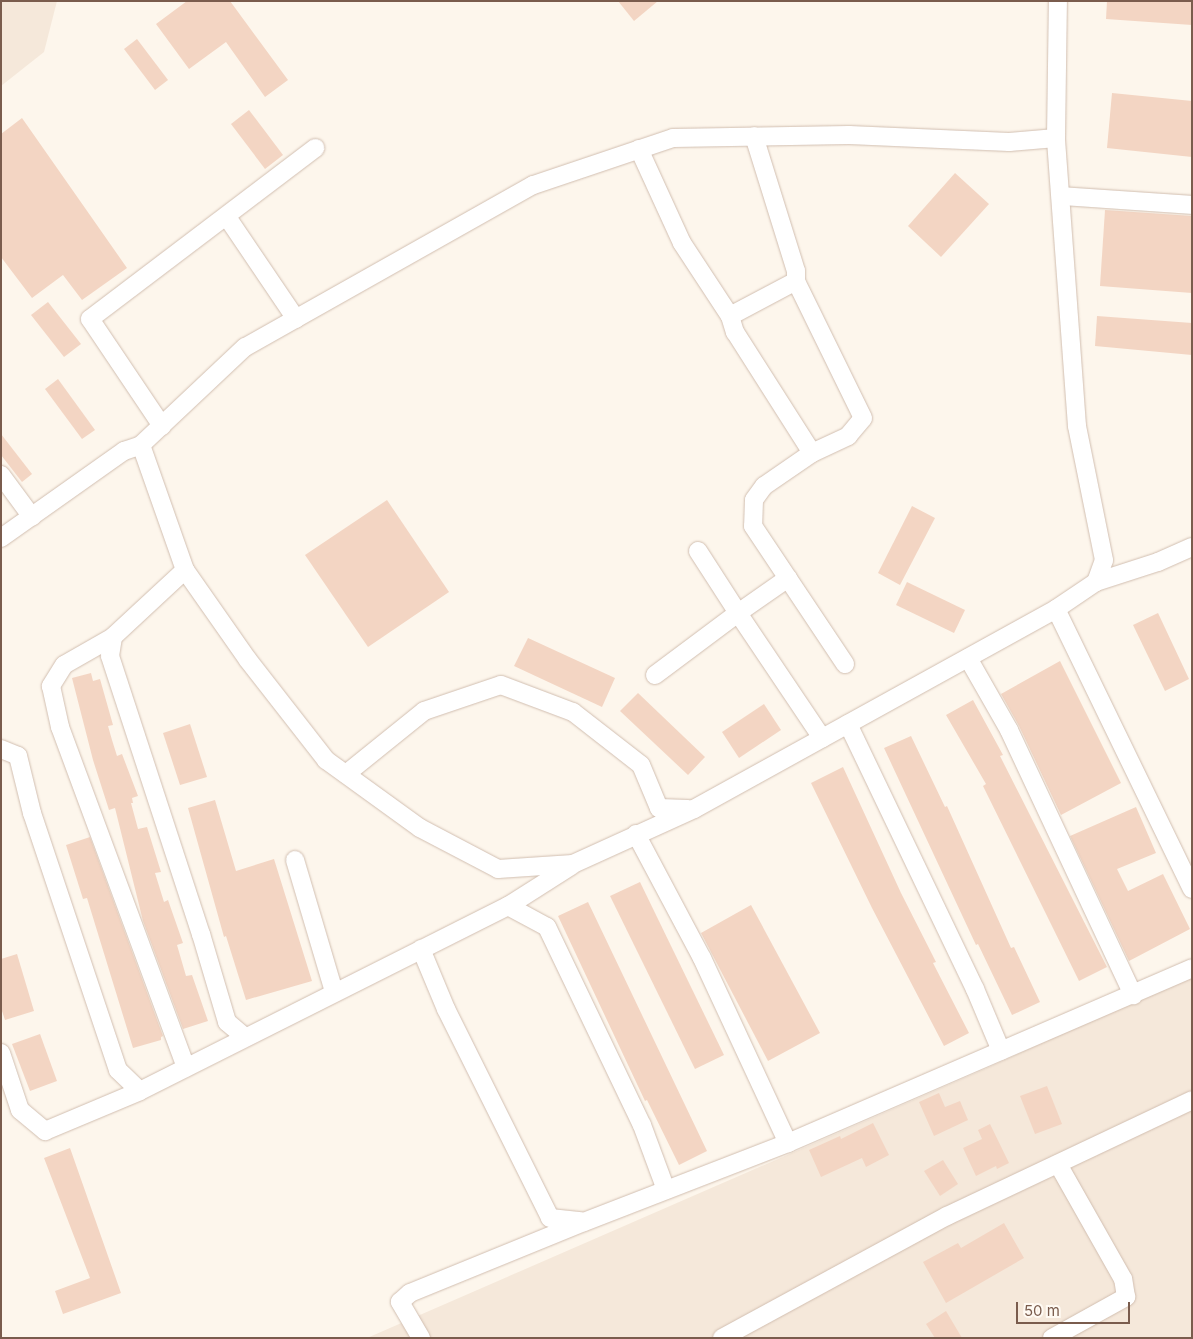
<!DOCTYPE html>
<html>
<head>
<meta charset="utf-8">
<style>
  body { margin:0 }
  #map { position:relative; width:1193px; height:1339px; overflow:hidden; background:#fdf6ec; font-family:Inter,sans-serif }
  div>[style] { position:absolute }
  .residential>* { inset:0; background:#f5e8da }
  .building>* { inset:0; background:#f3d5c3 }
  .roads { filter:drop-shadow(0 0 1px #d1beb0) drop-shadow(0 0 1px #d1beb0) }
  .minor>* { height:18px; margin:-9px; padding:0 9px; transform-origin:9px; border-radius:9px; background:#fff }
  span { translate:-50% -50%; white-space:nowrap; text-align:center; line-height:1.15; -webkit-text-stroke:4px #fffaf3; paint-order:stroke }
  .frame { position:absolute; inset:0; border:2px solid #7a5c4d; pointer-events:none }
  .scale { position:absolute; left:1016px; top:1302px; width:114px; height:22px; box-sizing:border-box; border:2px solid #7a5c4d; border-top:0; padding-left:6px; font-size:15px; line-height:18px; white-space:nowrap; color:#7a5c4d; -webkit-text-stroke:4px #fffaf3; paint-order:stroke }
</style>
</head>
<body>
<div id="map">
  <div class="residential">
    <i style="clip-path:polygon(1px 1px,57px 1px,44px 52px,1px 86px)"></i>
    <i style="clip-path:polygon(1192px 975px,1192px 1338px,367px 1338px,987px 1068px)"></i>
  </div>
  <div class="building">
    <i style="clip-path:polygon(187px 1px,230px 1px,288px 80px,265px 97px,226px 42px,189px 69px,156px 24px)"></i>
    <i style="clip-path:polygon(618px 1px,658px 1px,634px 21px)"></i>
    <i style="clip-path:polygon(1107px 1px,1192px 1px,1192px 25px,1106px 19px)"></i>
    <i style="clip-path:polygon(137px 39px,168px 80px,155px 90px,124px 49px)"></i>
    <i style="clip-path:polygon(1112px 93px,1192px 101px,1192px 157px,1107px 148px)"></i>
    <i style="clip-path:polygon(249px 110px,283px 155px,265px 169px,231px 124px)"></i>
    <i style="clip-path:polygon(22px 118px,127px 268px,82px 300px,63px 275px,32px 298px,1px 257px,1px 134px)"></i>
    <i style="clip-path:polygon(955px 173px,989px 204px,941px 257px,908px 226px)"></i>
    <i style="clip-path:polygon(1105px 210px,1192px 216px,1192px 293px,1100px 286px)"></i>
    <i style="clip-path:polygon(48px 302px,81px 344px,64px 357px,31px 315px)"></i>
    <i style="clip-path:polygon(1097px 316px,1192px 323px,1192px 355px,1095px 346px)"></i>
    <i style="clip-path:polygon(58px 379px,95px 430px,82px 439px,45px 389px)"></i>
    <i style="clip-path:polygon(1px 434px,32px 474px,22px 482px,1px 455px)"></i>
    <i style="clip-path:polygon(387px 500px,449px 592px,368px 647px,305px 555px)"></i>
    <i style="clip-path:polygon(912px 506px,935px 518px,900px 585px,878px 573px)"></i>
    <i style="clip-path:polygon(907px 582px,965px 610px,954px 633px,896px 605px)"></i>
    <i style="clip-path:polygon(1158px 613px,1189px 679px,1165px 691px,1133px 625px)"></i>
    <i style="clip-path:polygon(528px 638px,615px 678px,602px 707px,514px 666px)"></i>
    <i style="clip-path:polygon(1060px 661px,1121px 783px,1061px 815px,1019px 726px,1001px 694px)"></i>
    <i style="clip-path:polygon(91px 673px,93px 681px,100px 679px,113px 725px,108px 726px,112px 740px,117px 756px,122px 754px,138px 796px,132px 798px,133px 803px,131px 803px,138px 829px,147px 827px,161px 872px,155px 873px,164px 902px,168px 900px,183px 943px,177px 945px,186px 976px,192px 975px,208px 1021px,183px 1029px,143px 921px,115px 808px,109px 810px,93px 760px,72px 678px)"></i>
    <i style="clip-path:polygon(638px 693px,705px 757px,688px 775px,620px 711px)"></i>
    <i style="clip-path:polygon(973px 700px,1003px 755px,1000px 756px,1107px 967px,1079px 981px,983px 786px,986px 784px,946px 715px)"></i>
    <i style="clip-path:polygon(764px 704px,781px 730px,739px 758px,722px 732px)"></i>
    <i style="clip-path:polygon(190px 724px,207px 777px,180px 785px,163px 733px)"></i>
    <i style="clip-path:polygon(911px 736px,945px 807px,947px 806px,1011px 948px,1014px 947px,1040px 1002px,1012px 1015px,978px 944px,976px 945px,884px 748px)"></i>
    <i style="clip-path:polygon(843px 767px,901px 893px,936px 962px,933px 963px,969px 1033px,944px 1046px,872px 908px,811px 783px)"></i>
    <i style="clip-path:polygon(215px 800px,236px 871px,274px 859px,312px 981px,246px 1000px,226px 936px,224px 937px,188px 808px)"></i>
    <i style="clip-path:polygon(1136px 807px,1156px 853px,1117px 869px,1128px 891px,1163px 874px,1190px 929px,1129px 961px,1070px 836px)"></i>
    <i style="clip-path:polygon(90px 837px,163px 1036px,161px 1037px,161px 1040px,133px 1048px,87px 898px,83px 899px,66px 845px)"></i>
    <i style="clip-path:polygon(640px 882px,724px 1055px,695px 1069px,610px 896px)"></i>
    <i style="clip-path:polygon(588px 902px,707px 1151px,679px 1165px,647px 1100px,645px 1101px,558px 916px)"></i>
    <i style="clip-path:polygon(751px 905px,820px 1033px,768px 1061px,701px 933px)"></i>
    <i style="clip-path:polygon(17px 954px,34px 1011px,5px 1020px,1px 1008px,1px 959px)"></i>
    <i style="clip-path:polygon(40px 1034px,57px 1081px,30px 1091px,12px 1044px)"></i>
    <i style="clip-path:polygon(1047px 1086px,1062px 1124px,1035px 1134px,1020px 1096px)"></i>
    <i style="clip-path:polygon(939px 1093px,945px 1107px,960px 1101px,968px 1120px,934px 1136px,919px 1102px)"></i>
    <i style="clip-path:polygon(873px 1123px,889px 1155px,866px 1167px,862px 1158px,821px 1177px,809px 1150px,840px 1136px,841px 1139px)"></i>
    <i style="clip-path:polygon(990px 1124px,1009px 1163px,997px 1169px,996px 1166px,976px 1176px,963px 1148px,982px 1139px,978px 1130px)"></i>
    <i style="clip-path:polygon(70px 1148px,121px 1293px,63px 1314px,55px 1291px,90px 1278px,44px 1158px)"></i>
    <i style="clip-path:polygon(943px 1160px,958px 1184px,940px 1196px,924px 1171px)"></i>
    <i style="clip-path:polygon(1004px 1223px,1024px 1258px,946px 1303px,923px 1262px,958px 1243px,961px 1248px)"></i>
    <i style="clip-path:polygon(946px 1311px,962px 1338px,935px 1338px,926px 1324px)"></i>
  </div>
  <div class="roads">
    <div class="minor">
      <i style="left:1056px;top:138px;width:47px;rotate:175.1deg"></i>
      <i style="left:1009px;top:142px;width:160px;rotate:-177.5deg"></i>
      <i style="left:849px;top:135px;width:176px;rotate:179deg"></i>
      <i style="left:673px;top:138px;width:148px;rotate:161.4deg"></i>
      <i style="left:533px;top:185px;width:330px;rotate:150.6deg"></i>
      <i style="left:245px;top:347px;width:143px;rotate:136.7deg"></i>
      <i style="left:141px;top:445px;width:133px;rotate:70.6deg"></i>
      <i style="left:185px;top:570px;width:110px;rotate:55deg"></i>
      <i style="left:248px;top:660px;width:127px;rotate:52deg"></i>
      <i style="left:326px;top:760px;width:116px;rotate:35.9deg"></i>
      <i style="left:420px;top:828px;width:88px;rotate:27.7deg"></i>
      <i style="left:498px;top:869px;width:75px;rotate:-3.8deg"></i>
      <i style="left:573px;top:864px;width:133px;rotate:-24.4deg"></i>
      <i style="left:694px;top:809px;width:414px;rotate:-28.9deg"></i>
      <i style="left:1056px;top:609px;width:48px;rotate:-34deg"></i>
      <i style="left:1096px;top:582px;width:23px;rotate:-70deg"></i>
      <i style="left:1104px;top:560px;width:137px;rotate:-101.4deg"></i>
      <i style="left:1077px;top:426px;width:289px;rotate:-94.2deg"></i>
      <i style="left:1056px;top:138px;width:137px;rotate:-89.2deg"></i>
      <i style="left:639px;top:149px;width:103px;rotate:65.4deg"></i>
      <i style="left:682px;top:243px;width:87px;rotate:56.7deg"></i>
      <i style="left:730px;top:316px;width:17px;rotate:73deg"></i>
      <i style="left:735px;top:332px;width:143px;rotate:57.5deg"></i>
      <i style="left:812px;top:453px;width:40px;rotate:-25deg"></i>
      <i style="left:848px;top:436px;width:23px;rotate:-50deg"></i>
      <i style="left:863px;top:418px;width:153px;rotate:-116.1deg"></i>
      <i style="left:796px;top:281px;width:10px;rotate:-90deg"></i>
      <i style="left:796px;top:271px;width:141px;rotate:-107.3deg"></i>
      <i style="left:1061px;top:196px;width:131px;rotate:3.9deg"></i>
      <i style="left:227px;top:217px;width:123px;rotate:55.9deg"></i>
      <i style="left:730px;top:316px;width:75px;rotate:-27.9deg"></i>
      <i style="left:162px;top:426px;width:129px;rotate:-123.9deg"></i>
      <i style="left:90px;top:319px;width:283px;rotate:-37.2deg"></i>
      <i style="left:812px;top:453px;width:58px;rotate:145.5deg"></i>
      <i style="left:764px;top:486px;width:17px;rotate:126deg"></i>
      <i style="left:754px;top:500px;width:26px;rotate:92deg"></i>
      <i style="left:753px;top:526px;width:166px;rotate:56.3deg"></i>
      <i style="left:1px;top:475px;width:52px;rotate:53.6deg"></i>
      <i style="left:1px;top:538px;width:151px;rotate:-35.3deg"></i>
      <i style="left:124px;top:451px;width:18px;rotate:-19deg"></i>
      <i style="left:698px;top:551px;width:74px;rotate:57.2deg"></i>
      <i style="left:738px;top:613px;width:61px;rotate:-35deg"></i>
      <i style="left:185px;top:570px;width:98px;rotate:137.1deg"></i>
      <i style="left:113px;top:637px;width:19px;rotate:99deg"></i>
      <i style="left:110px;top:656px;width:293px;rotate:71.9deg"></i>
      <i style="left:201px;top:934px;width:92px;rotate:73.5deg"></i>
      <i style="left:227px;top:1022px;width:23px;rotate:40deg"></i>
      <i style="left:1096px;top:582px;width:65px;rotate:-17.9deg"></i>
      <i style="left:1158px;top:562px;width:37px;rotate:-24deg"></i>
      <i style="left:1056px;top:609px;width:311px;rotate:64.1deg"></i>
      <i style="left:113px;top:637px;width:56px;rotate:150.3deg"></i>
      <i style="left:64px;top:665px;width:25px;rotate:122deg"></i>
      <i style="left:51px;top:686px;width:42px;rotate:77.6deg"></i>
      <i style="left:60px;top:727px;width:363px;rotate:69.7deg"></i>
      <i style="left:968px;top:658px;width:83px;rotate:60.3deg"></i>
      <i style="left:1009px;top:730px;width:293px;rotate:64.9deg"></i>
      <i style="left:655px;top:675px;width:104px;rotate:-36.8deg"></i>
      <i style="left:738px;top:613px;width:151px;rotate:56.1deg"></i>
      <i style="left:848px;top:724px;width:294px;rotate:64.4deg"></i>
      <i style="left:975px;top:989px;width:67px;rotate:67.2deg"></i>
      <i style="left:1px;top:749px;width:18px;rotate:22deg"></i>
      <i style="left:18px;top:756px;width:59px;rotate:76.2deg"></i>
      <i style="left:32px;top:813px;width:271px;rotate:71.5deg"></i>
      <i style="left:118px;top:1070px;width:30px;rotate:44deg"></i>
      <i style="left:346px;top:774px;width:100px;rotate:-38.9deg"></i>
      <i style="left:424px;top:711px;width:81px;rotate:-18.7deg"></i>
      <i style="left:501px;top:685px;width:77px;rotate:20.6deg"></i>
      <i style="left:573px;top:712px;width:86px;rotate:37.9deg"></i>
      <i style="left:641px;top:765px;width:47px;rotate:67.3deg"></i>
      <i style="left:659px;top:808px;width:29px;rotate:2deg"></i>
      <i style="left:636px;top:834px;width:140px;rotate:62deg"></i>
      <i style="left:702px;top:958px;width:204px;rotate:65.1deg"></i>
      <i style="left:295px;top:860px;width:138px;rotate:73.5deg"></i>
      <i style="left:508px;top:906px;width:44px;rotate:28.3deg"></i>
      <i style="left:547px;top:927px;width:220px;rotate:64.4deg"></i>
      <i style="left:642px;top:1125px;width:69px;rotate:69.7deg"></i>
      <i style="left:421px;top:949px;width:65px;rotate:67.4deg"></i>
      <i style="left:446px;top:1009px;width:233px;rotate:63.5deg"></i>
      <i style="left:550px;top:1218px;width:31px;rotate:6deg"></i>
      <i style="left:1px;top:1053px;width:60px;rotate:71.6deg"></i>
      <i style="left:20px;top:1110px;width:33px;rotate:40deg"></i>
      <i style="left:45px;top:1131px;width:103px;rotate:-22.8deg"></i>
      <i style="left:140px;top:1091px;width:412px;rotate:-26.7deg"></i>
      <i style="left:508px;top:906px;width:75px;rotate:-32.4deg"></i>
      <i style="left:421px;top:1338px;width:42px;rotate:-120.3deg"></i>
      <i style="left:400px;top:1302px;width:13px;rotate:-42deg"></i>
      <i style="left:410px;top:1293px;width:188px;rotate:-22.2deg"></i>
      <i style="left:584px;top:1222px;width:219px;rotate:-21.2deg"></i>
      <i style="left:788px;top:1143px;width:440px;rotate:-23.4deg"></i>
      <i style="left:722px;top:1338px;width:256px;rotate:-28.5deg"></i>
      <i style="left:947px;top:1216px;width:271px;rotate:-25.3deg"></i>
      <i style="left:1052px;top:1338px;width:85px;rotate:-29deg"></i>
      <i style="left:1126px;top:1297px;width:18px;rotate:-99deg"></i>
      <i style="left:1123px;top:1279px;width:132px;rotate:-119.5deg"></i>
    </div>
  </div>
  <div class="frame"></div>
  <div class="scale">50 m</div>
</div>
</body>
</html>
